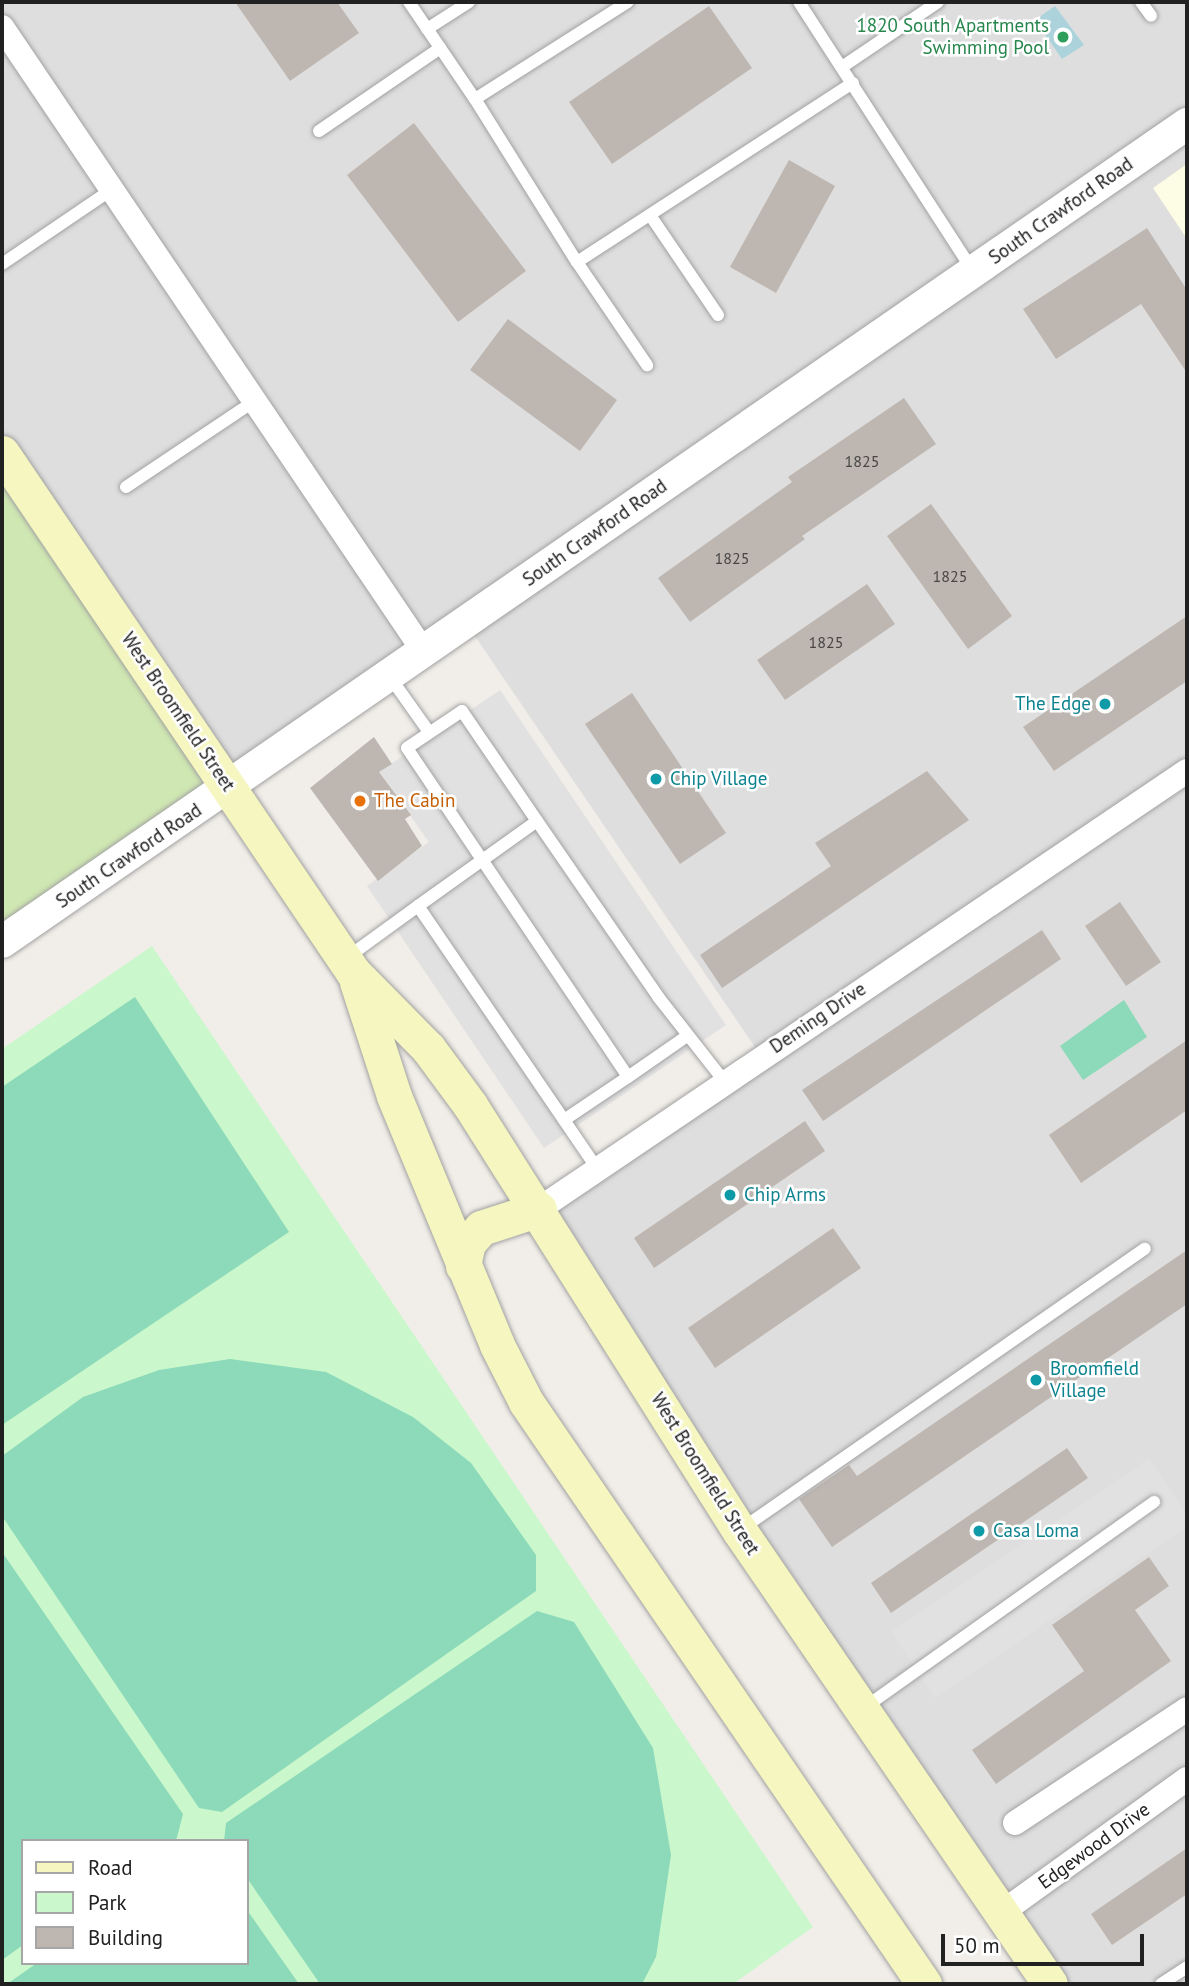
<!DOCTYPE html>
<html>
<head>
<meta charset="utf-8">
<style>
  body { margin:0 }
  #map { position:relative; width:1189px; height:1986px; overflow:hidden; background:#f1eee9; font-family:"PT Sans",sans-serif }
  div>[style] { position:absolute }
  .residential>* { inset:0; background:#dfdede }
  .education>* { inset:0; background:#fdfce5 }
  .grass>* { inset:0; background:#cfe7b2 }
  .park>* { inset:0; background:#caf7cb }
  .pitch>* { inset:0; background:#8cdab9 }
  .parking>* { inset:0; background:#e1e1e1 }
  .water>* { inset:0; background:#acd3db }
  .building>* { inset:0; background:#beb7b1 }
  .roads { filter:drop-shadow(0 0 2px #a2a2a2) drop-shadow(0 0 2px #a2a2a2) }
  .service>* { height:12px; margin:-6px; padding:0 6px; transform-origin:6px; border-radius:6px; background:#fff }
  .minor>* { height:24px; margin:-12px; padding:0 12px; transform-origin:12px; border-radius:12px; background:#fff }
  .tertiary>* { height:32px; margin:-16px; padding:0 16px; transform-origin:16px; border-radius:16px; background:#fff }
  .secondary>* { height:35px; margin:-17.5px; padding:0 17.5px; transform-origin:17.5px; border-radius:17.5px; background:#f6f6c1 }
  .dots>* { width:19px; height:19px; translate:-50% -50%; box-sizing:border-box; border:4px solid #fff; border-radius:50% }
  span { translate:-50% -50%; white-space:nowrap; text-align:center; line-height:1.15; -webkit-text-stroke:5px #fff; paint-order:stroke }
  .number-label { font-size:16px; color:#484645 }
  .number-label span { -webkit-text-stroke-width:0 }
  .leisure-label { font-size:19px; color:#27864d }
  .right { translate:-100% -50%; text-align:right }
  .street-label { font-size:19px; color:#212121 }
  .culture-label { font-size:19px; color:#0d838f }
  .left { translate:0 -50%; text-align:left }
  .food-label { font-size:19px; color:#c56008 }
  .frame { position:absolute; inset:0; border:4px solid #212121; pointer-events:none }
  .legend { position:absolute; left:21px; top:1839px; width:228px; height:126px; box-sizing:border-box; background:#fff; border:2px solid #a6a6a6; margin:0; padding:9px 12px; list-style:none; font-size:21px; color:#212121 }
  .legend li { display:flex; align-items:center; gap:14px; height:35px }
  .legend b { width:35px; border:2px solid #a6a6a6 }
  .scale { position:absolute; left:941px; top:1934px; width:203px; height:32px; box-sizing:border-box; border:4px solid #212121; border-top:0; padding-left:9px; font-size:21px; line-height:24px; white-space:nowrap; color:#212121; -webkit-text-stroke:5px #fff; paint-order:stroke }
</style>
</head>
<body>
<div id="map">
  <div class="residential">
    <i style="clip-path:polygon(2px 2px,1187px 2px,1187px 1984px,1050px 1984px,539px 1209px,761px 1056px,466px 623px,230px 788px,2px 454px)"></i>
  </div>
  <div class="education">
    <i style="clip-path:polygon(1187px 164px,1187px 239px,1153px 188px)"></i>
  </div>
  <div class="grass">
    <i style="clip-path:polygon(2px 466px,224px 795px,2px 944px)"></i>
  </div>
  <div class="park">
    <i style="clip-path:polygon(evenodd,152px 946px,813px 1927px,733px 1984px,2px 1984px,2px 1049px,152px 946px,23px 1841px,247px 1841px,247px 1963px,23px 1963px,23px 1841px)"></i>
  </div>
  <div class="pitch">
    <i style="clip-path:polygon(135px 997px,289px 1232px,2px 1425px,2px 1087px)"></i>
    <i style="clip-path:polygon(1124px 1000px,1147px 1037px,1083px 1080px,1060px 1046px)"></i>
    <i style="clip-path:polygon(230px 1359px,326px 1372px,413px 1417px,471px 1463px,536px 1555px,536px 1591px,222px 1812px,199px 1808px,2px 1516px,2px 1456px,83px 1397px,159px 1370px)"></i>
    <i style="clip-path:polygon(2px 1552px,183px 1814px,176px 1841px,23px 1841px,23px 1945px,2px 1960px)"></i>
    <i style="clip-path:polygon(537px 1611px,574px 1622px,653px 1748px,671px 1855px,656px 1957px,642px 1984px,320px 1984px,247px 1878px,247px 1841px,224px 1841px,226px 1823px)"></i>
    <i style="clip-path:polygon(247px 1910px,299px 1984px,7px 1984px,37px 1963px,247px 1963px)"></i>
  </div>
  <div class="parking">
    <i style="clip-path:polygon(500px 690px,726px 1025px,544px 1148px,367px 886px,429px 842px,379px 772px)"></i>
    <i style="clip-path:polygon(1149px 1459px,1187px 1516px,1187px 1527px,935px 1698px,891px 1632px)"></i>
  </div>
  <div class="water">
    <i style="clip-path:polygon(1055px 6px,1084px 45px,1062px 59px,1035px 20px)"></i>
  </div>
  <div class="building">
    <i style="clip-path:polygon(235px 2px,337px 2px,359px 33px,290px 81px)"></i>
    <i style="clip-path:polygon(709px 6px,752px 68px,612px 164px,569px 102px)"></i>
    <i style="clip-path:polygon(414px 123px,526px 271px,458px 322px,347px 175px)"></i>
    <i style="clip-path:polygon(789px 160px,835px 186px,776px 293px,730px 267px)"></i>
    <i style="clip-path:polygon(1147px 228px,1187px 290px,1187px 373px,1141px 304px,1056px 359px,1023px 309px)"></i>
    <i style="clip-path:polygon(508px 319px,617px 400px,580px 451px,470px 370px)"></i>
    <i style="clip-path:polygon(904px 398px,936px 444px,802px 536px,805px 539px,690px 622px,658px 578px,792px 482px,788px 477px)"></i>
    <i style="clip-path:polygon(931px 504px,1012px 616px,968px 649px,887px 536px)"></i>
    <i style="clip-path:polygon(867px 584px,895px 624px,785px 700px,757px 660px)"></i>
    <i style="clip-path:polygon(1187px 616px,1187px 681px,1054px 771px,1023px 727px)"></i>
    <i style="clip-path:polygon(632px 693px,726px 833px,680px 864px,585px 724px)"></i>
    <i style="clip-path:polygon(374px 737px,392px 764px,379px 772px,411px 815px,405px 819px,422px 846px,378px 881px,310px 788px)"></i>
    <i style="clip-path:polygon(927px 771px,969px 820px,722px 988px,700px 955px,831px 866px,815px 843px)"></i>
    <i style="clip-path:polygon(1120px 902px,1161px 962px,1126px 986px,1085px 926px)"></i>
    <i style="clip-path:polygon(1042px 930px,1061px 959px,823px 1121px,802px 1090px)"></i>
    <i style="clip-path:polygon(1187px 1040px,1187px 1110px,1081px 1183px,1049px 1135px)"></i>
    <i style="clip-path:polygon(805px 1121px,825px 1151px,654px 1268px,634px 1238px)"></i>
    <i style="clip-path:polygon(833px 1228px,861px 1268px,715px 1368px,688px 1328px)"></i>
    <i style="clip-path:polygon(1187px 1250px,1187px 1304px,832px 1547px,799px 1499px,849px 1465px,857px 1476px)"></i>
    <i style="clip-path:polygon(1067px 1448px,1088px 1478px,891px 1613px,871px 1583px)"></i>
    <i style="clip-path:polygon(1149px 1557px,1169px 1586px,1135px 1610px,1171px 1661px,996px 1784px,972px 1750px,1084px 1671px,1052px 1625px)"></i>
    <i style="clip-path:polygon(1187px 1848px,1187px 1894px,1112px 1945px,1091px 1914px)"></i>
  </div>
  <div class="roads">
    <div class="service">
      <i style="left:409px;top:2px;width:117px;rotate:55.8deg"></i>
      <i style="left:475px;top:99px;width:181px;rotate:-32.4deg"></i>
      <i style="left:799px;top:2px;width:320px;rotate:57.1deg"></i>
      <i style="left:1141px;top:2px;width:17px;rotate:54deg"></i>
      <i style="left:427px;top:29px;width:50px;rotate:-32.7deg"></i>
      <i style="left:842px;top:67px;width:116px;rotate:-34.1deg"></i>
      <i style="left:475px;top:99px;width:192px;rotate:58deg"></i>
      <i style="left:577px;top:262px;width:329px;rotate:-33deg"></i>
      <i style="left:319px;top:131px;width:147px;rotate:-34.4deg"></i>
      <i style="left:650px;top:215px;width:121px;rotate:55.8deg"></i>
      <i style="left:577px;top:262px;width:125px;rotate:55.8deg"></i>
      <i style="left:2px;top:264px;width:132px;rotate:-34.2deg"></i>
      <i style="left:126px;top:487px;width:153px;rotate:-33.8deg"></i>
      <i style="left:390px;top:677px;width:67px;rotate:54.7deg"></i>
      <i style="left:537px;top:821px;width:133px;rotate:-124.3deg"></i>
      <i style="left:462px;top:711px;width:66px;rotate:146.1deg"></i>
      <i style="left:407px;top:748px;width:396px;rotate:56.1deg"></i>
      <i style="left:628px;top:1077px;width:72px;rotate:-34.8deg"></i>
      <i style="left:418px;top:906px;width:146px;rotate:-35.5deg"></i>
      <i style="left:537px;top:821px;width:215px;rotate:55.4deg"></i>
      <i style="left:659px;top:998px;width:105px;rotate:51.9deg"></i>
      <i style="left:345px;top:959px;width:90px;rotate:-36deg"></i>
      <i style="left:418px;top:906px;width:317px;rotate:55.7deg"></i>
      <i style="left:564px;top:1120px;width:77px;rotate:-33.9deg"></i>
      <i style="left:740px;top:1530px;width:493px;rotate:-34.8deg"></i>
      <i style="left:864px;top:1708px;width:356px;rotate:-35.4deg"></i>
      <i style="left:1161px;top:1984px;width:31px;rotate:-33deg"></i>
    </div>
    <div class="minor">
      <i style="left:2px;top:27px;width:754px;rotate:55.97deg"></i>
      <i style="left:539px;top:1209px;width:782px;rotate:-34.06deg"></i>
      <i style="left:1015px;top:1823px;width:206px;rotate:-33.5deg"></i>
      <i style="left:1001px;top:1913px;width:229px;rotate:-35.8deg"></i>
    </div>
    <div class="tertiary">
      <i style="left:2px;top:942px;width:1440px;rotate:-34.62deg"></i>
    </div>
    <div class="secondary">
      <i style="left:2px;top:453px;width:627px;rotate:55.93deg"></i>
      <i style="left:353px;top:972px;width:107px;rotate:45.4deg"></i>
      <i style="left:428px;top:1048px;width:71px;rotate:53.6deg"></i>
      <i style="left:470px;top:1105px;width:503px;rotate:57.67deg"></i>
      <i style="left:739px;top:1530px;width:550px;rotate:55.59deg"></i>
      <i style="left:357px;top:982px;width:120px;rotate:72deg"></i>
      <i style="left:394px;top:1096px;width:269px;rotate:67.5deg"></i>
      <i style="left:497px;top:1345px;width:64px;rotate:63deg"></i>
      <i style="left:526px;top:1402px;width:705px;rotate:55.63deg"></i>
      <i style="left:463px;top:1266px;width:24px;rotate:-78deg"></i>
      <i style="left:468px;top:1243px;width:20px;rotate:-49deg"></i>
      <i style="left:481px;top:1228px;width:61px;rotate:-18.1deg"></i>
    </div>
  </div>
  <div class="dots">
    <i style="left:1063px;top:37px;background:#2e9e5b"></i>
    <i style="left:1105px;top:704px;background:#0f9aa8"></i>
    <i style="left:656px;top:779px;background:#0f9aa8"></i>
    <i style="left:360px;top:801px;background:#e8710a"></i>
    <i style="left:730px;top:1195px;background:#0f9aa8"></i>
    <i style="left:1036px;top:1380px;background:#0f9aa8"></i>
    <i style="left:979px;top:1531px;background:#0f9aa8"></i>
  </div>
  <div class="number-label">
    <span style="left:862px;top:461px">1825</span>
    <span style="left:732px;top:558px">1825</span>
    <span style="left:950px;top:576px">1825</span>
    <span style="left:826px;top:642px">1825</span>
  </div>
  <div class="leisure-label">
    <span class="right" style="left:1049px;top:37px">1820 South Apartments<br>Swimming Pool</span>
  </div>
  <div class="street-label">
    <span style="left:1061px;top:211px;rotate:-35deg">South Crawford Road</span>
    <span style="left:595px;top:533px;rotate:-35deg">South Crawford Road</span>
    <span style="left:178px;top:712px;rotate:56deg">West Broomfield Street</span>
    <span style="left:129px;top:856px;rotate:-34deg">South Crawford Road</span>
    <span style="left:818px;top:1018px;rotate:-34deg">Deming Drive</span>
    <span style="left:705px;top:1474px;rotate:58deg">West Broomfield Street</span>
    <span style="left:1094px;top:1846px;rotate:-36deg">Edgewood Drive</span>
  </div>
  <div class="culture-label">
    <span class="right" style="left:1091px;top:704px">The Edge</span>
    <span class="left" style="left:670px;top:779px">Chip Village</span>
    <span class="left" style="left:744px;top:1195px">Chip Arms</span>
    <span class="left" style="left:1050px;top:1380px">Broomfield<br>Village</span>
    <span class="left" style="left:993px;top:1531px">Casa Loma</span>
  </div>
  <div class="food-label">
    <span class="left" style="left:374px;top:801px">The Cabin</span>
  </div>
  <div class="frame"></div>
  <ul class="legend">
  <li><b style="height:9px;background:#f6f6c1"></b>Road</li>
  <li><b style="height:19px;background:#caf7cb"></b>Park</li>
  <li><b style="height:19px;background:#beb7b1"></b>Building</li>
  </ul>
  <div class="scale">50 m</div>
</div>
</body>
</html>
